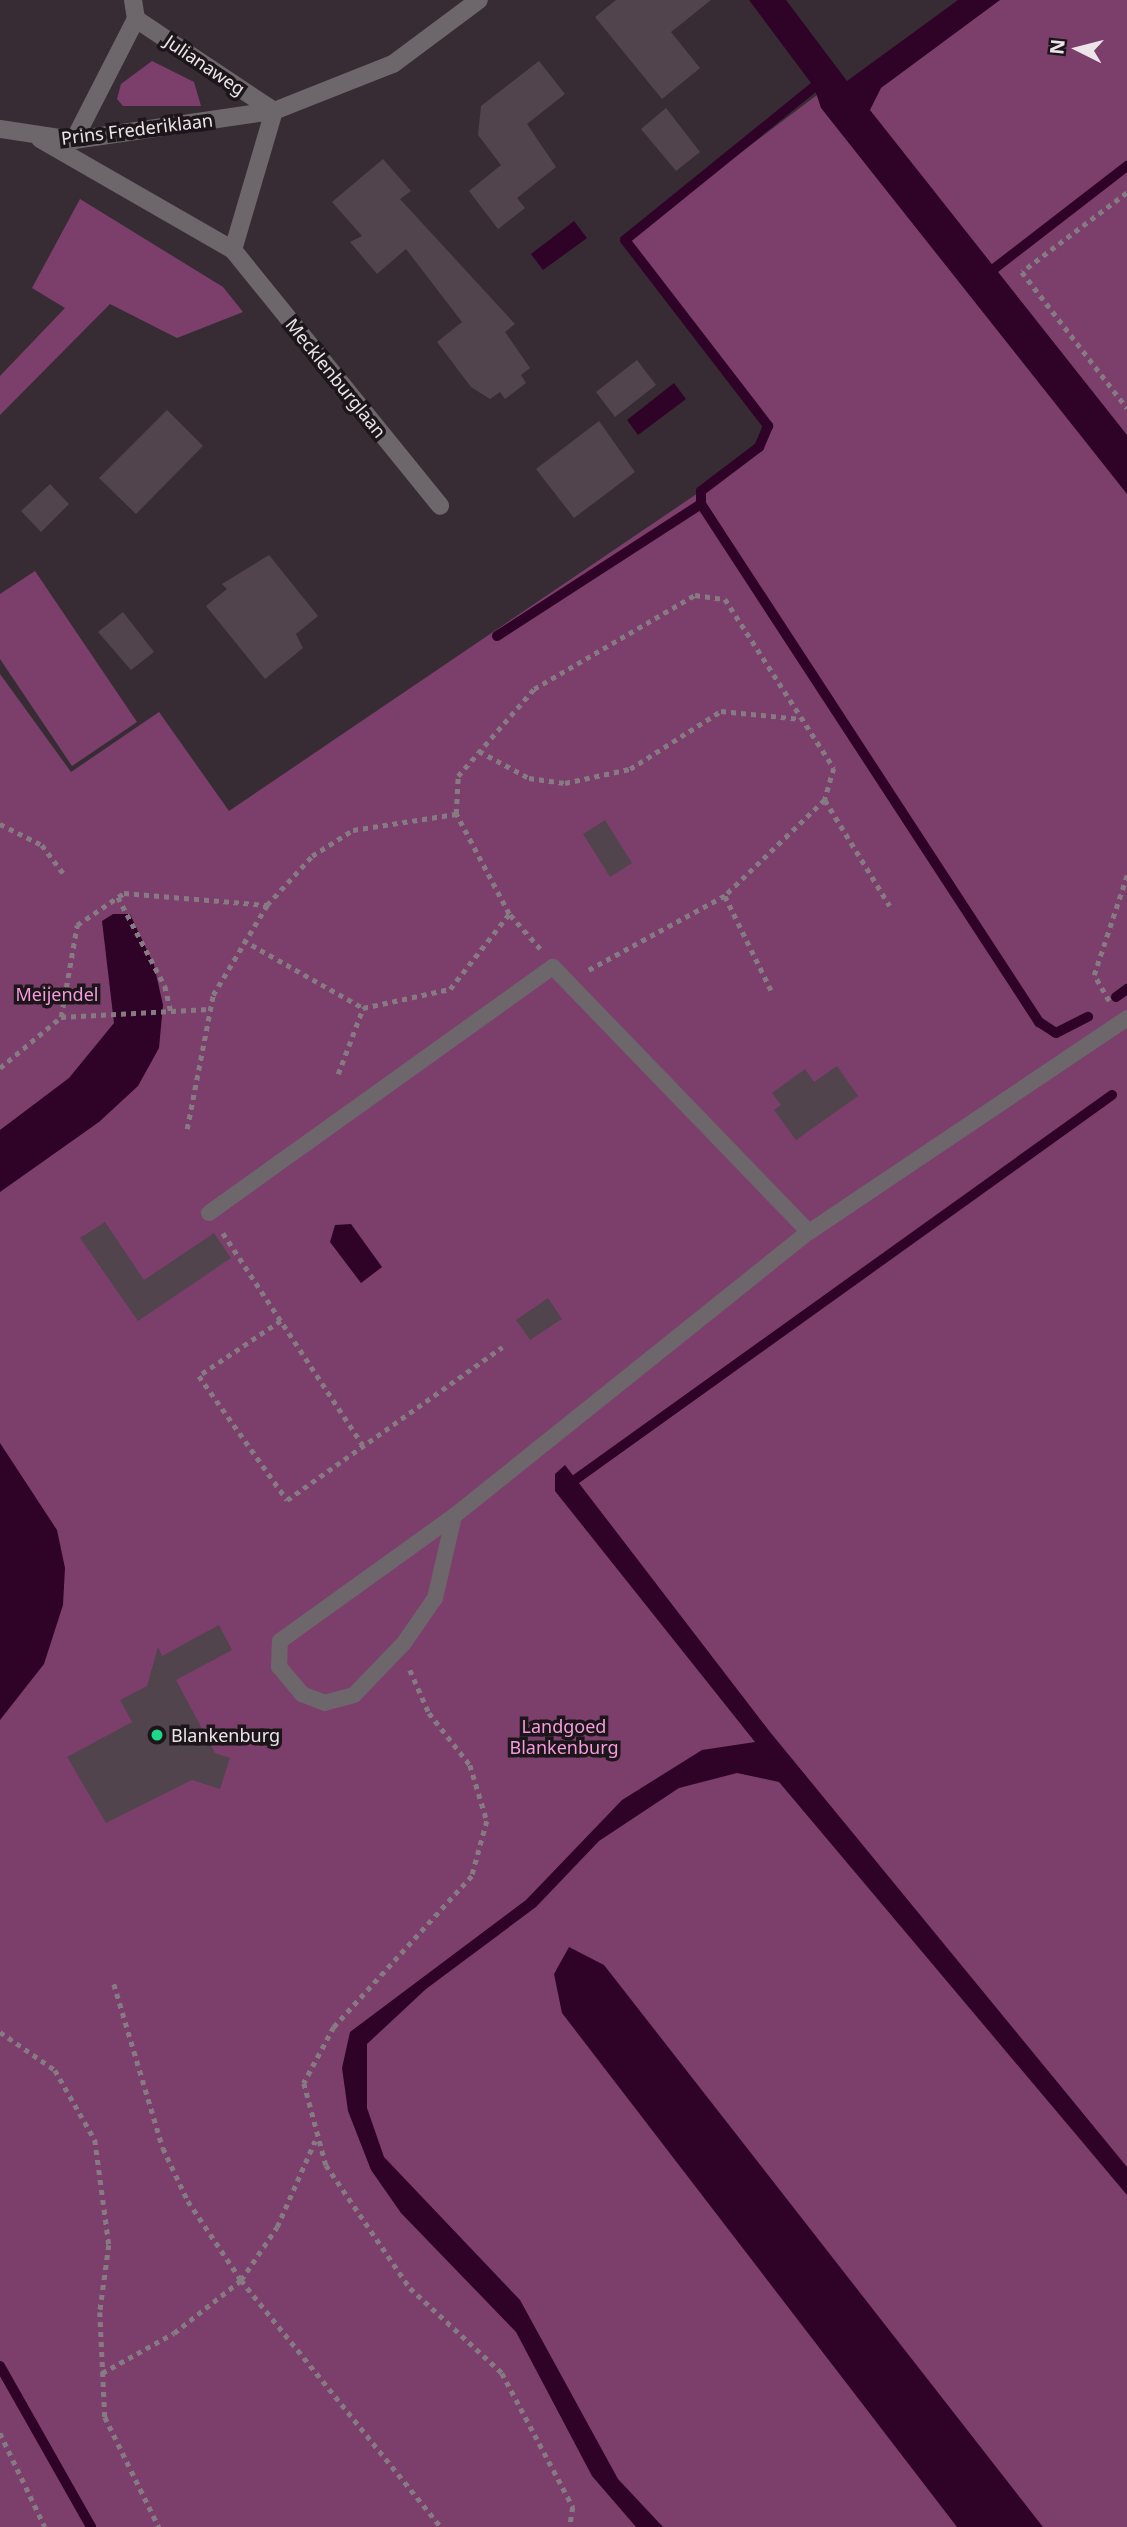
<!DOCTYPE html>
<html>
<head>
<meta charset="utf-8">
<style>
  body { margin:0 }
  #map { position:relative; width:1127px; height:2527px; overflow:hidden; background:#382c34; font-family:"Noto Sans",sans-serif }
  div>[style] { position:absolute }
  .green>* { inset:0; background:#7c3f6c }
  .water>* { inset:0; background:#2f0327 }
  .stream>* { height:10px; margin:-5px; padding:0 5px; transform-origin:5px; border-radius:5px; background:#2f0327 }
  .building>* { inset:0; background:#51444d }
  .path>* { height:4.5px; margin-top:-2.25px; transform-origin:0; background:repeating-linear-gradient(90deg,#867b82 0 5px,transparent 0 10px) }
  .service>* { height:16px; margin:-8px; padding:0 8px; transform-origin:8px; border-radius:8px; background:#6d666b }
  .minor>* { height:18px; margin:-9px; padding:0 9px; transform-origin:9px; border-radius:9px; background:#6d666b }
  .dots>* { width:19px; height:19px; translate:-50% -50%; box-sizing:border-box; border:4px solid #1c161a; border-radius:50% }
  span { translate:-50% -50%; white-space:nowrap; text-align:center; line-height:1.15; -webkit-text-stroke:7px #1c161a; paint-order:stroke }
  .street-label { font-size:18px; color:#ece4e9 }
  .park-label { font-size:18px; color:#f69bde }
  .poi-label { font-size:18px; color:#ece4e9 }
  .left { translate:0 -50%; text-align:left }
  .north { position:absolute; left:1043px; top:14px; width:70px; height:70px; -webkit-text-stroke:5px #1c161a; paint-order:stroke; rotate:276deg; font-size:19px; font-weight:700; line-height:28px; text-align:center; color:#ece4e9 }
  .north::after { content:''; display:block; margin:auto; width:24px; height:32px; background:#ece4e9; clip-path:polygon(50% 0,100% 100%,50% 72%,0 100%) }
</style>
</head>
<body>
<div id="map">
  <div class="green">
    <i style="clip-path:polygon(977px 0,1127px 0,1127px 2527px,0 2527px,0 674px,71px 772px,159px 712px,229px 811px,701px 491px,760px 447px,768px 426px,625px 240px,821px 92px,873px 78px)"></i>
    <i style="clip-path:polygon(152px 61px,194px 82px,201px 106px,123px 106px,117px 99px,121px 84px)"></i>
    <i style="clip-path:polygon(80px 199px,223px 287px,243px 312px,177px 338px,110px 304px,0 415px,0 376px,65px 308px,32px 288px)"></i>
    <i style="clip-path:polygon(35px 571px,137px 722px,72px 766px,0 659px,0 594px)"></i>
  </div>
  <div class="water">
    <i style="clip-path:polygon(749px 0,786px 0,847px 81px,958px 0,1000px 0,881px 88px,870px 110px,1127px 435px,1127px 494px,821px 108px,814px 87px)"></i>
    <i style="clip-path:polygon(574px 221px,587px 238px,543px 270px,531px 254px)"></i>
    <i style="clip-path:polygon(674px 383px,686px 399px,638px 435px,627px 420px)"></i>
    <i style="clip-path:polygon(113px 914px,130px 914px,154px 965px,163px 1005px,159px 1048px,138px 1086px,99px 1122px,0 1192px,0 1130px,69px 1078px,114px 1023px,102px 921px)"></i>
    <i style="clip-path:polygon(351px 1224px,382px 1267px,361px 1283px,330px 1242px,335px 1225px)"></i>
    <i style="clip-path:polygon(0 1443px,57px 1530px,65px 1568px,63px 1605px,44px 1664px,0 1720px)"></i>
    <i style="clip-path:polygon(565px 1465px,770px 1732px,1127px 2167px,1127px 2195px,779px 1782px,737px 1773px,679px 1788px,599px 1841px,536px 1907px,426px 1989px,367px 2044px,367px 2108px,384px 2157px,520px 2300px,618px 2479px,663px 2527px,636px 2527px,592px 2476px,516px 2332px,401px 2213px,371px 2170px,348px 2111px,342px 2068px,350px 2032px,526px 1900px,622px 1800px,702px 1750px,755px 1742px,555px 1491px,555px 1474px)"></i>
    <i style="clip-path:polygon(569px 1947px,604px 1965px,1043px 2527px,957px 2527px,562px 2013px,554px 1974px)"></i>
  </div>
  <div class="stream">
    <i style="left:814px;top:87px;width:243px;rotate:141deg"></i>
    <i style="left:625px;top:240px;width:235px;rotate:52.4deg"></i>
    <i style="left:768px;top:426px;width:23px;rotate:113deg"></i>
    <i style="left:759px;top:447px;width:73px;rotate:142.8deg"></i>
    <i style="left:701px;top:491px;width:13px;rotate:90deg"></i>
    <i style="left:701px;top:504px;width:619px;rotate:56.88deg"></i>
    <i style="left:1039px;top:1022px;width:20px;rotate:33deg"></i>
    <i style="left:1056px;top:1033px;width:36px;rotate:-27deg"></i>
    <i style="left:995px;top:268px;width:167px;rotate:-37.7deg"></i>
    <i style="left:497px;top:636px;width:243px;rotate:-32.9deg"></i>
    <i style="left:1116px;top:997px;width:14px;rotate:-36deg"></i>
    <i style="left:565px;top:1487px;width:673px;rotate:-35.63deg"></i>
    <i style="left:0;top:2366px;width:185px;rotate:60.5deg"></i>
  </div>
  <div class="building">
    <i style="clip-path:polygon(616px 0,711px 0,671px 32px,700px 68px,662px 99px,595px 17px)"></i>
    <i style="clip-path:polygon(539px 61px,565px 94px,527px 124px,556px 167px,517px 198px,525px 208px,498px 229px,469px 191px,501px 165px,478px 135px,481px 106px)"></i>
    <i style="clip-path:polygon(666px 108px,700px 152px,676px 171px,641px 129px)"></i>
    <i style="clip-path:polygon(383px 159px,411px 191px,400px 199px,515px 324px,505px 332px,530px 368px,521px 375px,526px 383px,505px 399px,500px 392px,490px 399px,471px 387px,437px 342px,462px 322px,406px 249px,377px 274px,350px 242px,362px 236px,332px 202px)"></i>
    <i style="clip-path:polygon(637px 360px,656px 385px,615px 417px,596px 392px)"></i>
    <i style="clip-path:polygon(167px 410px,203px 446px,136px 514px,99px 478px)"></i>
    <i style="clip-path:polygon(599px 421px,635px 472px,574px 518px,536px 469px)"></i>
    <i style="clip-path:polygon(50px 484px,69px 504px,41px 532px,21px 511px)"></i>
    <i style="clip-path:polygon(269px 555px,318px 616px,296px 634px,303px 648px,265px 679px,206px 606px,227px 589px,222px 584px)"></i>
    <i style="clip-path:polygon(123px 612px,154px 652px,131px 670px,98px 632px)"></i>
    <i style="clip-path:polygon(605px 820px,632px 863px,610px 877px,583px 834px)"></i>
    <i style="clip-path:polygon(837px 1066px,858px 1096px,796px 1140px,774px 1110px,781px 1105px,772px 1093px,805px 1069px,814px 1082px)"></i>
    <i style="clip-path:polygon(105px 1222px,144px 1280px,214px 1233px,231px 1258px,138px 1321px,80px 1238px)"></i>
    <i style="clip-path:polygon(548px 1298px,562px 1319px,530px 1340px,516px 1320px)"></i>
    <i style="clip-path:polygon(219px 1625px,232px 1650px,176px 1680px,215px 1753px,230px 1758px,220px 1789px,192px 1780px,106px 1823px,67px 1757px,132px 1722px,120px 1700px,147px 1686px,158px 1647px,162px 1656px)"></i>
  </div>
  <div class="path">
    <i style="left:1127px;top:193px;width:131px;rotate:143deg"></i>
    <i style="left:1022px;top:272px;width:172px;rotate:52.3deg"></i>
    <i style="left:479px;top:751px;width:57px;rotate:28.4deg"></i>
    <i style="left:529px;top:778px;width:36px;rotate:8deg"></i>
    <i style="left:565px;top:783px;width:66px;rotate:-12.2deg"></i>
    <i style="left:630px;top:769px;width:108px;rotate:-32.5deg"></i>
    <i style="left:721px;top:711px;width:80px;rotate:5.7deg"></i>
    <i style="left:825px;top:800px;width:124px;rotate:58.5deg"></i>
    <i style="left:0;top:824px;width:47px;rotate:26.6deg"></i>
    <i style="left:42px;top:845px;width:39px;rotate:53deg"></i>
    <i style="left:725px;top:896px;width:105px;rotate:63.9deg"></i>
    <i style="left:118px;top:897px;width:101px;rotate:62.2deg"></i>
    <i style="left:165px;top:986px;width:27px;rotate:77deg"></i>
    <i style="left:243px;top:940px;width:138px;rotate:29.5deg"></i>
    <i style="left:363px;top:1008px;width:89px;rotate:-12.3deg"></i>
    <i style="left:450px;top:989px;width:95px;rotate:-51.8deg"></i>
    <i style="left:540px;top:949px;width:47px;rotate:-131.5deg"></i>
    <i style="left:509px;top:914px;width:113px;rotate:-117.9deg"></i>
    <i style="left:456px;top:814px;width:38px;rotate:-87deg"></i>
    <i style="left:458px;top:776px;width:116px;rotate:-48.9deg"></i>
    <i style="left:534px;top:689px;width:186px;rotate:-30.3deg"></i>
    <i style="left:695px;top:595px;width:30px;rotate:8deg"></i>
    <i style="left:725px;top:599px;width:201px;rotate:57.2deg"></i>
    <i style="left:834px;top:768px;width:33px;rotate:106deg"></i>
    <i style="left:825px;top:800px;width:139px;rotate:136.2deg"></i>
    <i style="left:725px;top:896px;width:155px;rotate:151.4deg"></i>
    <i style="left:1109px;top:1001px;width:30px;rotate:-120deg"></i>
    <i style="left:1094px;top:975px;width:105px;rotate:-71.7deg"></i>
    <i style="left:61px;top:1017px;width:148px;rotate:-3.1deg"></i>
    <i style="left:0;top:1068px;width:80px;rotate:-39.9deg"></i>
    <i style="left:61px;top:1017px;width:93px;rotate:-80.1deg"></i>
    <i style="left:77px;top:925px;width:57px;rotate:-34.2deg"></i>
    <i style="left:124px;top:893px;width:143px;rotate:4.8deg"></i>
    <i style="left:338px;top:1074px;width:71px;rotate:-69.3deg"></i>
    <i style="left:187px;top:1129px;width:136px;rotate:-79deg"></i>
    <i style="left:213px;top:995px;width:105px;rotate:-59deg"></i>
    <i style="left:267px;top:905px;width:67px;rotate:-47.4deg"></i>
    <i style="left:312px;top:856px;width:49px;rotate:-32.4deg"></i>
    <i style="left:353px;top:830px;width:104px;rotate:-8.8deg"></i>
    <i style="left:223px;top:1233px;width:254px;rotate:56.6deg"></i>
    <i style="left:281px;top:1321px;width:99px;rotate:146.1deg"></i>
    <i style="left:199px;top:1376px;width:152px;rotate:54.6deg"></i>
    <i style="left:287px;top:1500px;width:264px;rotate:-35.4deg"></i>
    <i style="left:410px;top:1670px;width:47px;rotate:66.2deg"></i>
    <i style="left:429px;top:1713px;width:66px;rotate:51.7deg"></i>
    <i style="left:470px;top:1765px;width:59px;rotate:73.1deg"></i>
    <i style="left:487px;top:1821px;width:57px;rotate:105.3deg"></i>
    <i style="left:472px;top:1876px;width:205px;rotate:132.4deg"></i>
    <i style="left:334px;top:2027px;width:64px;rotate:118.2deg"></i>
    <i style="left:304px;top:2083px;width:85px;rotate:75deg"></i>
    <i style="left:326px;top:2165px;width:149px;rotate:55.7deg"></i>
    <i style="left:410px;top:2288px;width:125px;rotate:42.7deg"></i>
    <i style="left:502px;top:2373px;width:152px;rotate:62.1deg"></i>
    <i style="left:573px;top:2507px;width:20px;rotate:99deg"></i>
    <i style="left:114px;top:1984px;width:171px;rotate:73.4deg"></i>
    <i style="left:163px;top:2148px;width:59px;rotate:64.7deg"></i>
    <i style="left:188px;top:2201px;width:95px;rotate:56.1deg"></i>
    <i style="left:241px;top:2280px;width:318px;rotate:51deg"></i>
    <i style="left:0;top:2032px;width:67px;rotate:34.6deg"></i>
    <i style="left:55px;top:2070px;width:81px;rotate:60.3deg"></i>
    <i style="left:95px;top:2140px;width:106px;rotate:82.4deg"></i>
    <i style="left:109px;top:2245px;width:68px;rotate:97.7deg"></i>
    <i style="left:100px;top:2312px;width:105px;rotate:87.3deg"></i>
    <i style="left:105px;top:2417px;width:123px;rotate:63.9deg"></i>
    <i style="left:102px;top:2373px;width:82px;rotate:-29.1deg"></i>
    <i style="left:174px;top:2333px;width:85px;rotate:-38.3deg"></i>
    <i style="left:241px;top:2280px;width:64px;rotate:-55.8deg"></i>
    <i style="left:277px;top:2227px;width:94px;rotate:-66.2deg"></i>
    <i style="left:0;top:2433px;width:104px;rotate:64.4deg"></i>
  </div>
  <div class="service">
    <i style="left:209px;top:1213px;width:423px;rotate:-35.6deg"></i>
    <i style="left:553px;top:967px;width:368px;rotate:46deg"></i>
    <i style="left:454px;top:1516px;width:84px;rotate:103deg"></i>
    <i style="left:435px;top:1598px;width:55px;rotate:124.6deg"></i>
    <i style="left:404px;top:1643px;width:72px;rotate:133.9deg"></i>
    <i style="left:354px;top:1695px;width:30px;rotate:165deg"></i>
    <i style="left:325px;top:1703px;width:25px;rotate:-159deg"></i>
    <i style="left:302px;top:1694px;width:35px;rotate:-130deg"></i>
    <i style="left:279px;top:1667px;width:26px;rotate:-88deg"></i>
    <i style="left:280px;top:1641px;width:214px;rotate:-35.7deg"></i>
    <i style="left:454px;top:1516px;width:455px;rotate:-38.7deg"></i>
    <i style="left:809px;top:1232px;width:383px;rotate:-33.9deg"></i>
  </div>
  <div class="minor">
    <i style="left:136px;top:19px;width:166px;rotate:33.7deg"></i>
    <i style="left:0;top:129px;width:75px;rotate:8.5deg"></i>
    <i style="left:74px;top:140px;width:202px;rotate:-8.3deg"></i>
    <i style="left:274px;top:111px;width:128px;rotate:-21.6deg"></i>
    <i style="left:393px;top:64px;width:107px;rotate:-36.7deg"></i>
    <i style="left:40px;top:139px;width:223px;rotate:29.9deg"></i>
    <i style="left:233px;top:250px;width:329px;rotate:51deg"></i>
    <i style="left:74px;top:140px;width:136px;rotate:-62.9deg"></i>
    <i style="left:136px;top:19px;width:19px;rotate:-99deg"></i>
    <i style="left:233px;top:250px;width:145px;rotate:-73.6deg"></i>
  </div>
  <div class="dots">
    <i style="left:157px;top:1735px;background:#1bd988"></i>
  </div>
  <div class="street-label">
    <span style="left:205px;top:65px;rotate:34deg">Julianaweg</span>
    <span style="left:137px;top:129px;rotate:-7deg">Prins Frederiklaan</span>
    <span style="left:336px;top:378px;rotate:51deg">Mecklenburglaan</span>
  </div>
  <div class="park-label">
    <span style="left:57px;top:994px">Meijendel</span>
    <span style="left:564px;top:1737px">Landgoed<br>Blankenburg</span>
  </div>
  <div class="poi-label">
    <span class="left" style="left:171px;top:1735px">Blankenburg</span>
  </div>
  <div class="north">N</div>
</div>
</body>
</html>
